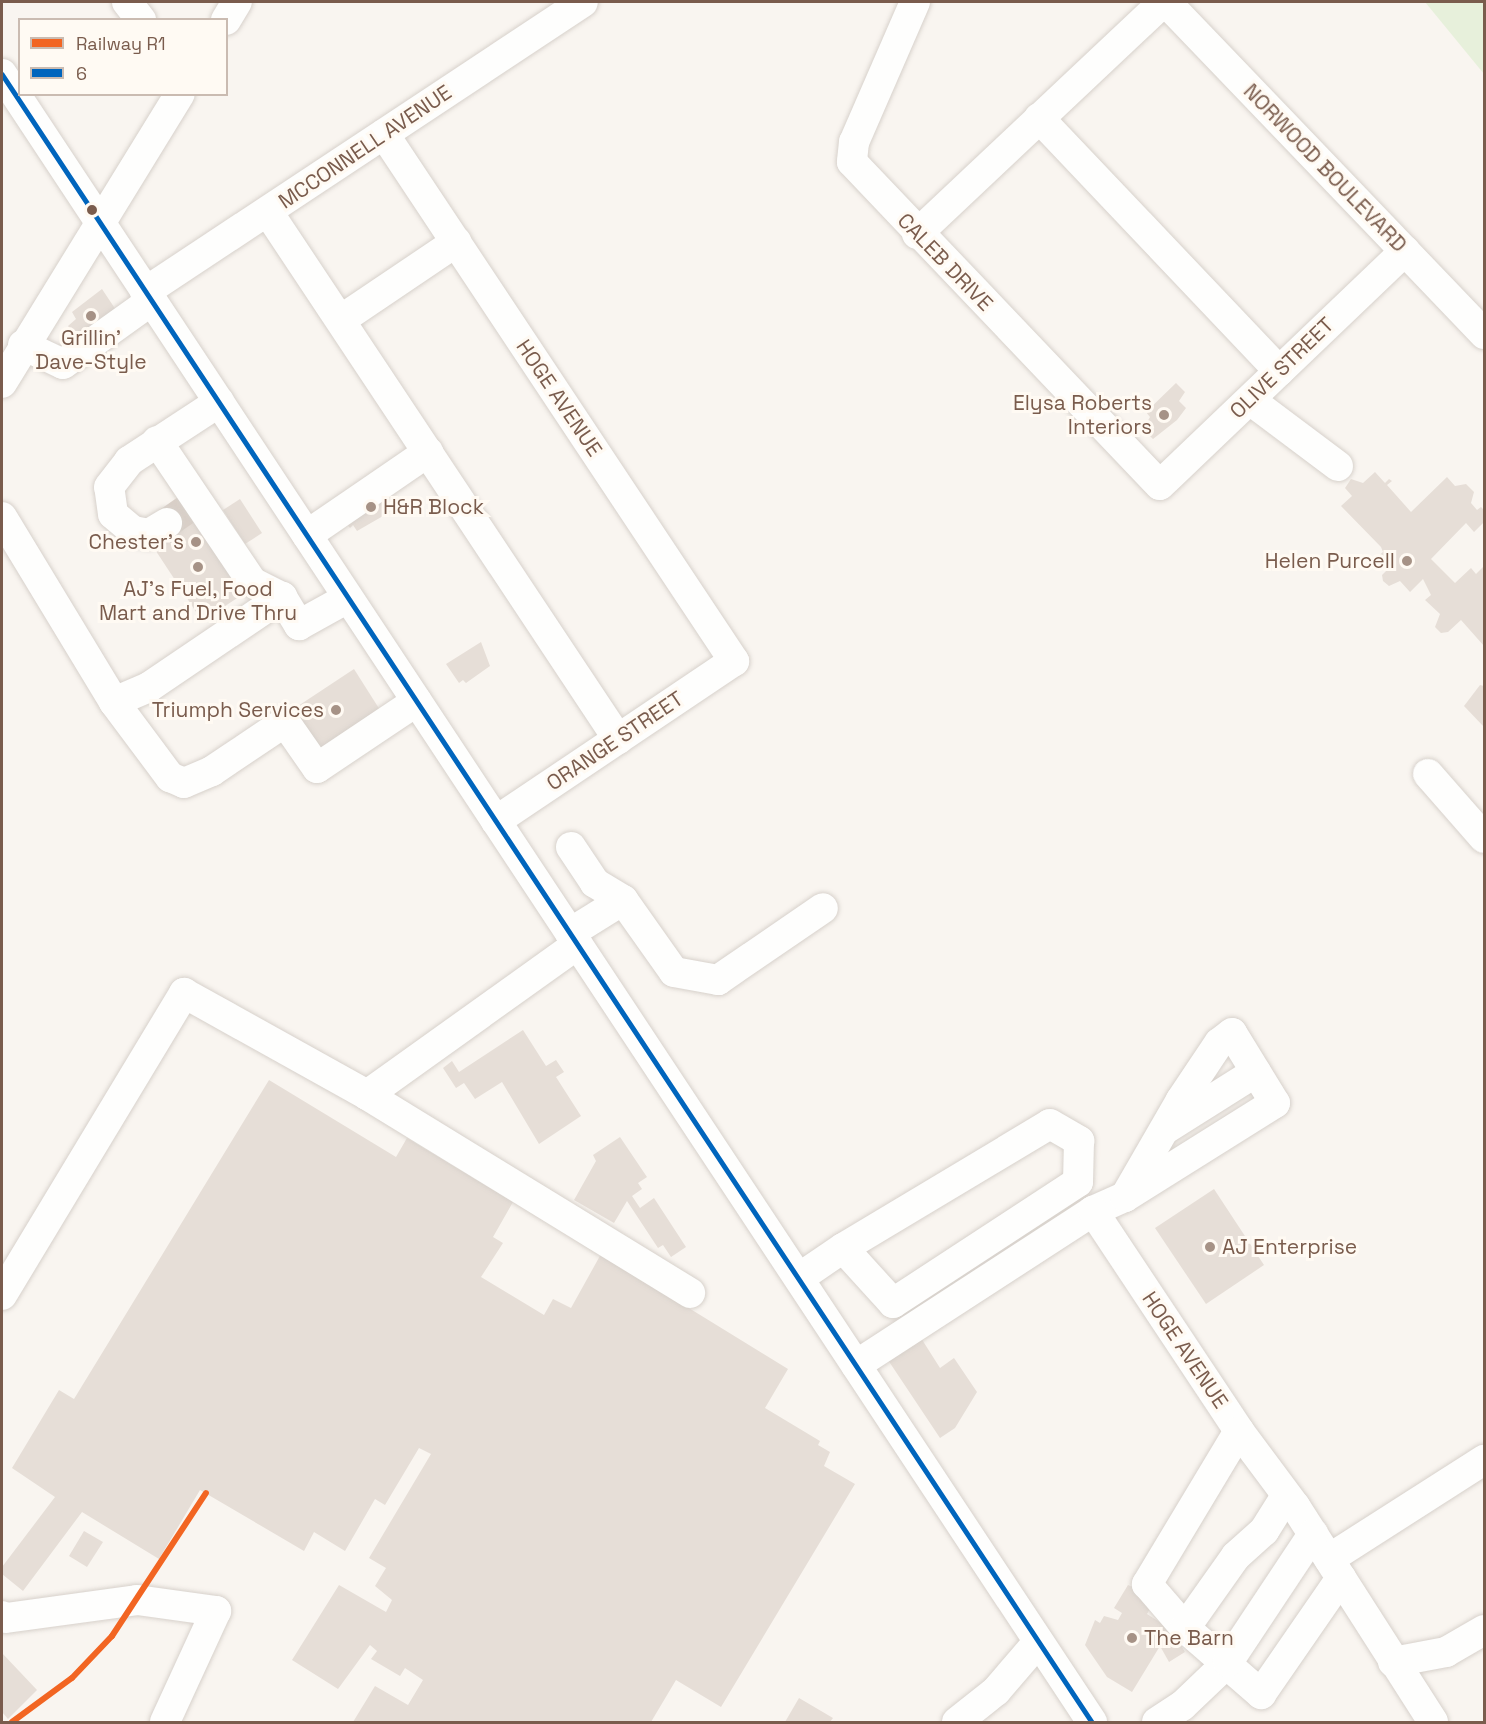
<!DOCTYPE html>
<html>
<head>
<meta charset="utf-8">
<style>
  body { margin:0 }
  #map { position:relative; width:1486px; height:1724px; overflow:hidden; background:#f9f5f0; font-family:"Space Grotesk",sans-serif }
  div>[style] { position:absolute }
  .green>* { inset:0; background:#e7f0db }
  .building>* { inset:0; background:#e6ded7 }
  .minor-tunnel>* { height:30px; margin-top:-15px; transform-origin:0; background:repeating-linear-gradient(90deg,#d9cfc7 0 30px,transparent 0 45px) }
  .roads { filter:drop-shadow(0 0 2px #d7d1cb) drop-shadow(0 0 2px #d7d1cb) }
  .minor>* { height:30px; margin:-15px; padding:0 15px; transform-origin:15px; border-radius:15px; background:#fefefd }
  .bus-1>* { height:4.5px; margin:-2.25px; padding:0 2.25px; transform-origin:2.25px; border-radius:2.25px; background:#0065bd }
  .rail-1>* { height:6px; margin:-3px; padding:0 3px; transform-origin:3px; border-radius:3px; background:#f26522 }
  .dots>* { width:16px; height:16px; translate:-50% -50%; box-sizing:border-box; border:3px solid #fffaf3; border-radius:50% }
  span { translate:-50% -50%; white-space:nowrap; text-align:center; line-height:1.15; -webkit-text-stroke:6px #fffaf3; paint-order:stroke }
  .street-label { font-size:21px; color:#7a5c4d }
  .poi-label { font-size:21px; color:#7a5c4d }
  .right { translate:-100% -50%; text-align:right }
  .left { translate:0 -50%; text-align:left }
  .frame { position:absolute; inset:0; border:3px solid #7a5c4d; pointer-events:none }
  .legend { position:absolute; left:18px; top:18px; width:210px; height:78px; box-sizing:border-box; background:#fffaf3; border:2px solid #cabbb1; margin:0; padding:8px 10px; list-style:none; font-size:18px; color:#7a5c4d }
  .legend li { display:flex; align-items:center; gap:12px; height:30px }
  .legend b { width:30px; border:2px solid #cabbb1 }
</style>
</head>
<body>
<div id="map">
  <div class="green">
    <i style="clip-path:polygon(1425px 2px,1484px 2px,1484px 74px)"></i>
  </div>
  <div class="building">
    <i style="clip-path:polygon(102px 289px,116px 310px,76px 337px,68px 326px,76px 319px,72px 312px)"></i>
    <i style="clip-path:polygon(1176px 383px,1185px 392px,1179px 401px,1186px 408px,1177px 420px,1153px 439px,1143px 429px,1150px 417px,1146px 412px)"></i>
    <i style="clip-path:polygon(1375px 472px,1385px 483px,1389px 479px,1392px 481px,1387px 485px,1411px 512px,1447px 477px,1455px 486px,1466px 484px,1474px 492px,1471px 503px,1477px 510px,1481px 507px,1484px 510px,1484px 522px,1474px 532px,1466px 523px,1431px 559px,1455px 583px,1471px 568px,1476px 574px,1484px 566px,1484px 646px,1461px 620px,1448px 632px,1441px 633px,1435px 627px,1440px 614px,1425px 600px,1431px 595px,1423px 579px,1410px 592px,1400px 581px,1389px 586px,1383px 581px,1382px 575px,1388px 569px,1377px 557px,1383px 552px,1381px 547px,1341px 506px,1352px 496px,1345px 488px,1351px 479px,1363px 483px)"></i>
    <i style="clip-path:polygon(384px 487px,390px 496px,382px 502px,390px 512px,357px 531px,353px 525px,350px 528px,346px 523px)"></i>
    <i style="clip-path:polygon(184px 499px,245px 593px,202px 621px,150px 542px,161px 514px)"></i>
    <i style="clip-path:polygon(240px 499px,262px 533px,245px 544px,223px 510px)"></i>
    <i style="clip-path:polygon(481px 642px,490px 666px,466px 683px,463px 680px,459px 683px,446px 664px)"></i>
    <i style="clip-path:polygon(354px 669px,380px 710px,318px 751px,292px 710px)"></i>
    <i style="clip-path:polygon(1480px 685px,1484px 686px,1484px 727px,1464px 706px)"></i>
    <i style="clip-path:polygon(523px 1030px,546px 1066px,556px 1060px,564px 1072px,556px 1077px,581px 1116px,539px 1144px,502px 1082px,475px 1099px,464px 1083px,456px 1088px,443px 1068px,452px 1061px,459px 1072px)"></i>
    <i style="clip-path:polygon(269px 1080px,396px 1157px,407px 1138px,513px 1202px,493px 1237px,503px 1243px,481px 1277px,544px 1315px,553px 1299px,571px 1308px,601px 1254px,788px 1369px,765px 1408px,820px 1441px,818px 1445px,830px 1452px,824px 1466px,855px 1484px,721px 1707px,676px 1680px,651px 1722px,353px 1722px,375px 1686px,408px 1705px,423px 1680px,405px 1668px,400px 1676px,371px 1659px,377px 1651px,370px 1645px,338px 1689px,292px 1660px,339px 1585px,386px 1612px,392px 1600px,375px 1586px,386px 1568px,369px 1558px,431px 1454px,419px 1448px,385px 1505px,375px 1499px,345px 1551px,314px 1532px,304px 1551px,200px 1490px,159px 1559px,82px 1512px,23px 1591px,2px 1574px,2px 1567px,55px 1497px,12px 1468px,59px 1390px,74px 1399px)"></i>
    <i style="clip-path:polygon(620px 1137px,647px 1177px,638px 1183px,642px 1189px,632px 1196px,640px 1208px,654px 1198px,686px 1247px,671px 1257px,663px 1245px,658px 1248px,627px 1201px,614px 1223px,574px 1200px,596px 1161px,593px 1155px)"></i>
    <i style="clip-path:polygon(1214px 1189px,1264px 1265px,1206px 1304px,1155px 1228px)"></i>
    <i style="clip-path:polygon(921px 1338px,940px 1368px,954px 1358px,977px 1392px,955px 1428px,940px 1438px,888px 1360px)"></i>
    <i style="clip-path:polygon(84px 1531px,103px 1542px,87px 1567px,69px 1556px)"></i>
    <i style="clip-path:polygon(1128px 1585px,1156px 1598px,1147px 1614px,1172px 1630px,1185px 1652px,1169px 1662px,1160px 1646px,1132px 1692px,1107px 1677px,1085px 1645px,1095px 1620px,1100px 1623px,1104px 1616px,1118px 1620px,1122px 1613px,1114px 1608px)"></i>
    <i style="clip-path:polygon(2px 1653px,37px 1690px,8px 1719px,2px 1712px)"></i>
    <i style="clip-path:polygon(799px 1698px,833px 1718px,830px 1722px,785px 1722px)"></i>
  </div>
  <div class="minor-tunnel">
    <i style="left:167px;top:523px;width:28px;rotate:-35deg"></i>
  </div>
  <div class="roads">
    <div class="minor">
      <i style="left:127px;top:2px;width:23px;rotate:52deg"></i>
      <i style="left:915px;top:2px;width:153px;rotate:113.5deg"></i>
      <i style="left:854px;top:142px;width:20px;rotate:96deg"></i>
      <i style="left:852px;top:162px;width:446px;rotate:46.4deg"></i>
      <i style="left:1160px;top:485px;width:339px;rotate:-43.7deg"></i>
      <i style="left:1166px;top:2px;width:460px;rotate:46.2deg"></i>
      <i style="left:226px;top:20px;width:21px;rotate:-59deg"></i>
      <i style="left:2px;top:74px;width:1976px;rotate:56.52deg"></i>
      <i style="left:1039px;top:118px;width:349px;rotate:46.5deg"></i>
      <i style="left:384px;top:134px;width:633px;rotate:56.41deg"></i>
      <i style="left:734px;top:661px;width:287px;rotate:146.1deg"></i>
      <i style="left:268px;top:212px;width:633px;rotate:56.41deg"></i>
      <i style="left:917px;top:234px;width:338px;rotate:-43.3deg"></i>
      <i style="left:145px;top:292px;width:525px;rotate:-33.51deg"></i>
      <i style="left:342px;top:319px;width:138px;rotate:-34deg"></i>
      <i style="left:23px;top:345px;width:44px;rotate:25.4deg"></i>
      <i style="left:63px;top:364px;width:108px;rotate:-35.6deg"></i>
      <i style="left:2px;top:383px;width:339px;rotate:-58.4deg"></i>
      <i style="left:1250px;top:400px;width:110px;rotate:36.9deg"></i>
      <i style="left:157px;top:441px;width:170px;rotate:56deg"></i>
      <i style="left:252px;top:582px;width:34px;rotate:27deg"></i>
      <i style="left:2px;top:517px;width:216px;rotate:58.8deg"></i>
      <i style="left:114px;top:702px;width:38px;rotate:-23deg"></i>
      <i style="left:149px;top:687px;width:161px;rotate:-34.1deg"></i>
      <i style="left:282px;top:597px;width:33px;rotate:59deg"></i>
      <i style="left:299px;top:625px;width:56px;rotate:-28.9deg"></i>
      <i style="left:167px;top:523px;width:21px;rotate:149deg"></i>
      <i style="left:149px;top:534px;width:16px;rotate:-169deg"></i>
      <i style="left:133px;top:531px;width:26px;rotate:-140deg"></i>
      <i style="left:113px;top:514px;width:27px;rotate:-98deg"></i>
      <i style="left:109px;top:487px;width:33px;rotate:-52deg"></i>
      <i style="left:129px;top:461px;width:108px;rotate:-33.2deg"></i>
      <i style="left:307px;top:535px;width:147px;rotate:-34.4deg"></i>
      <i style="left:114px;top:702px;width:94px;rotate:53.3deg"></i>
      <i style="left:170px;top:777px;width:15px;rotate:23deg"></i>
      <i style="left:184px;top:783px;width:30px;rotate:-23deg"></i>
      <i style="left:212px;top:771px;width:88px;rotate:-33.9deg"></i>
      <i style="left:285px;top:722px;width:56px;rotate:55.2deg"></i>
      <i style="left:317px;top:768px;width:120px;rotate:-33.8deg"></i>
      <i style="left:1428px;top:774px;width:85px;rotate:48.8deg"></i>
      <i style="left:571px;top:847px;width:43px;rotate:56.3deg"></i>
      <i style="left:595px;top:883px;width:33px;rotate:31deg"></i>
      <i style="left:623px;top:900px;width:88px;rotate:54.7deg"></i>
      <i style="left:674px;top:972px;width:45px;rotate:10.3deg"></i>
      <i style="left:718px;top:980px;width:127px;rotate:-34.4deg"></i>
      <i style="left:570px;top:933px;width:62px;rotate:-31.9deg"></i>
      <i style="left:367px;top:1095px;width:259px;rotate:-35.6deg"></i>
      <i style="left:1167px;top:1128px;width:105px;rotate:-32.2deg"></i>
      <i style="left:1093px;top:1211px;width:35px;rotate:-24deg"></i>
      <i style="left:1125px;top:1197px;width:177px;rotate:-32.1deg"></i>
      <i style="left:1275px;top:1103px;width:82px;rotate:-121.6deg"></i>
      <i style="left:1232px;top:1033px;width:16px;rotate:142deg"></i>
      <i style="left:1219px;top:1043px;width:69px;rotate:123.7deg"></i>
      <i style="left:1181px;top:1100px;width:112px;rotate:120deg"></i>
      <i style="left:799px;top:1278px;width:53px;rotate:-34.3deg"></i>
      <i style="left:843px;top:1248px;width:241px;rotate:-30.9deg"></i>
      <i style="left:1050px;top:1124px;width:34px;rotate:30deg"></i>
      <i style="left:1079px;top:1141px;width:41px;rotate:91.4deg"></i>
      <i style="left:1078px;top:1182px;width:221px;rotate:146.8deg"></i>
      <i style="left:893px;top:1303px;width:74px;rotate:-132.3deg"></i>
      <i style="left:2px;top:1295px;width:353px;rotate:-58.9deg"></i>
      <i style="left:184px;top:993px;width:210px;rotate:29.1deg"></i>
      <i style="left:367px;top:1095px;width:379px;rotate:31.5deg"></i>
      <i style="left:856px;top:1365px;width:283px;rotate:-33deg"></i>
      <i style="left:1093px;top:1211px;width:264px;rotate:56.4deg"></i>
      <i style="left:1239px;top:1431px;width:94px;rotate:53.3deg"></i>
      <i style="left:1295px;top:1506px;width:256px;rotate:57.4deg"></i>
      <i style="left:1239px;top:1431px;width:179px;rotate:121deg"></i>
      <i style="left:1147px;top:1584px;width:58px;rotate:49.2deg"></i>
      <i style="left:1185px;top:1628px;width:101px;rotate:41deg"></i>
      <i style="left:1261px;top:1694px;width:141px;rotate:-55.4deg"></i>
      <i style="left:1329px;top:1559px;width:184px;rotate:-32.6deg"></i>
      <i style="left:2px;top:1616px;width:4px;rotate:27deg"></i>
      <i style="left:6px;top:1618px;width:132px;rotate:-7.8deg"></i>
      <i style="left:137px;top:1600px;width:80px;rotate:7.9deg"></i>
      <i style="left:216px;top:1611px;width:122px;rotate:114.7deg"></i>
      <i style="left:1185px;top:1628px;width:88px;rotate:-54.7deg"></i>
      <i style="left:1236px;top:1556px;width:38px;rotate:-42deg"></i>
      <i style="left:1264px;top:1531px;width:40px;rotate:-58deg"></i>
      <i style="left:1393px;top:1662px;width:54px;rotate:-10.7deg"></i>
      <i style="left:1446px;top:1652px;width:44px;rotate:-30.1deg"></i>
      <i style="left:957px;top:1722px;width:50px;rotate:-38.5deg"></i>
      <i style="left:996px;top:1691px;width:65px;rotate:-49.4deg"></i>
      <i style="left:1157px;top:1722px;width:30px;rotate:-33deg"></i>
      <i style="left:1182px;top:1706px;width:64px;rotate:-43.7deg"></i>
      <i style="left:1228px;top:1662px;width:154px;rotate:-56.4deg"></i>
    </div>
  </div>
  <div class="bus-1">
    <i style="left:2px;top:74px;width:1976px;rotate:56.52deg"></i>
  </div>
  <div class="rail-1">
    <i style="left:12px;top:1722px;width:74px;rotate:-36.3deg"></i>
    <i style="left:72px;top:1678px;width:58px;rotate:-46.4deg"></i>
    <i style="left:112px;top:1636px;width:171px;rotate:-56.7deg"></i>
  </div>
  <div class="dots">
    <i style="left:92px;top:210px;background:#7a5c4d"></i>
    <i style="left:91px;top:316px;background:#a69286"></i>
    <i style="left:1164px;top:415px;background:#a69286"></i>
    <i style="left:371px;top:507px;background:#a69286"></i>
    <i style="left:196px;top:542px;background:#a69286"></i>
    <i style="left:1407px;top:561px;background:#a69286"></i>
    <i style="left:198px;top:567px;background:#a69286"></i>
    <i style="left:336px;top:710px;background:#a69286"></i>
    <i style="left:1210px;top:1247px;background:#a69286"></i>
    <i style="left:1132px;top:1638px;background:#a69286"></i>
  </div>
  <div class="street-label">
    <span style="left:365px;top:147px;rotate:-34deg">MCCONNELL AVENUE</span>
    <span style="left:1325px;top:168px;rotate:46deg">NORWOOD BOULEVARD</span>
    <span style="left:945px;top:262px;rotate:46deg">CALEB DRIVE</span>
    <span style="left:1282px;top:368px;rotate:-44deg">OLIVE STREET</span>
    <span style="left:559px;top:398px;rotate:56deg">HOGE AVENUE</span>
    <span style="left:615px;top:741px;rotate:-34deg">ORANGE STREET</span>
    <span style="left:1185px;top:1350px;rotate:56deg">HOGE AVENUE</span>
  </div>
  <div class="poi-label">
    <span style="left:91px;top:350px">Grillin'<br>Dave-Style</span>
    <span class="right" style="left:1152px;top:415px">Elysa Roberts<br>Interiors</span>
    <span class="left" style="left:383px;top:507px">H&amp;R Block</span>
    <span class="right" style="left:184px;top:542px">Chester's</span>
    <span class="right" style="left:1395px;top:561px">Helen Purcell</span>
    <span style="left:198px;top:601px">AJ’s Fuel, Food<br>Mart and Drive Thru</span>
    <span class="right" style="left:324px;top:710px">Triumph Services</span>
    <span class="left" style="left:1222px;top:1247px">AJ Enterprise</span>
    <span class="left" style="left:1144px;top:1638px">The Barn</span>
  </div>
  <div class="frame"></div>
  <ul class="legend">
  <li><b style="height:8px;background:#f26522"></b>Railway R1</li>
  <li><b style="height:8px;background:#0065bd"></b>6</li>
  </ul>
</div>
</body>
</html>
